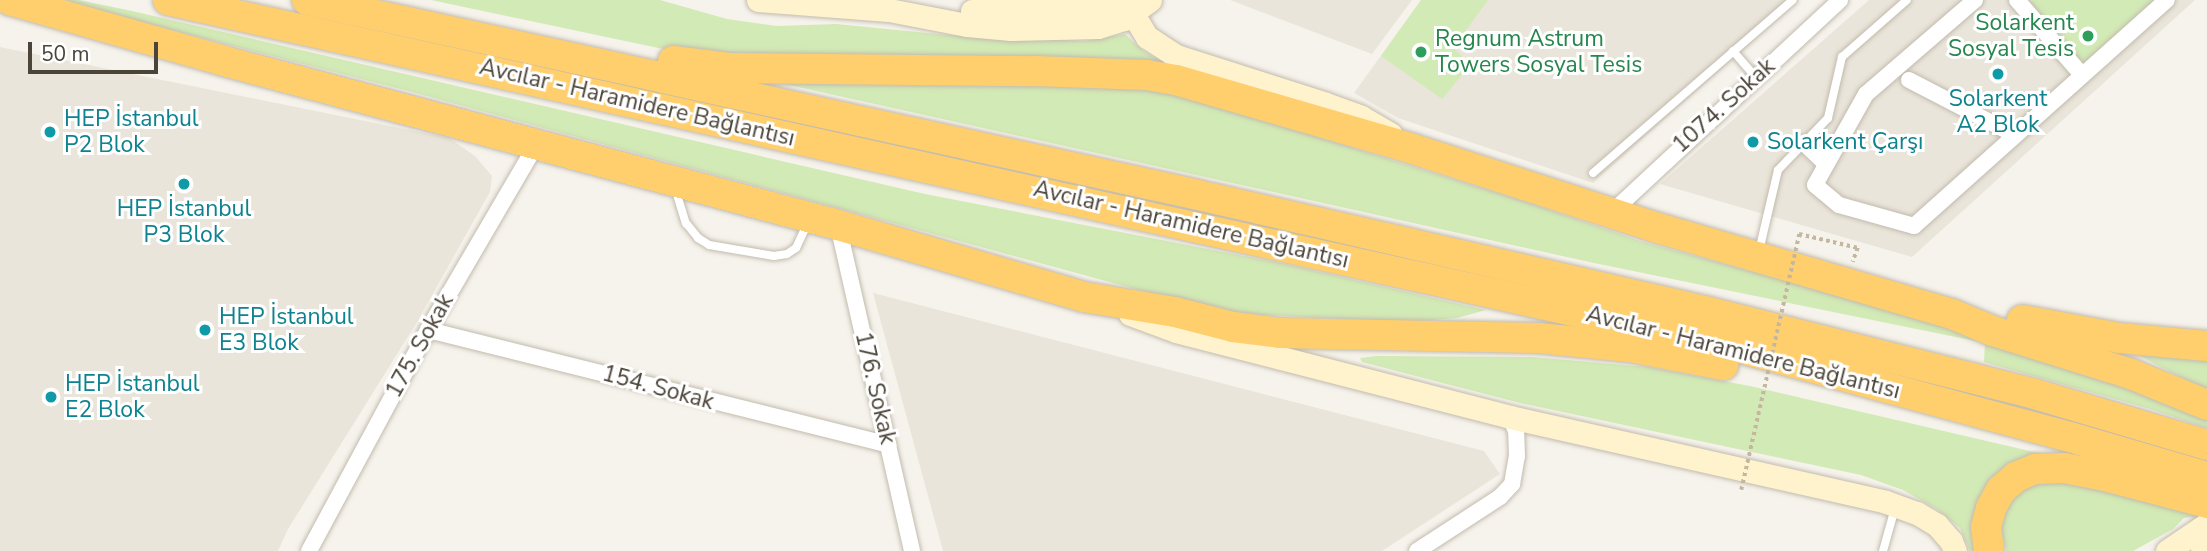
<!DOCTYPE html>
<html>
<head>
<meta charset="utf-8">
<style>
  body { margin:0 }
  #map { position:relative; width:2207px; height:551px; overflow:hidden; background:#f6f3ec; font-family:"Nunito Sans",sans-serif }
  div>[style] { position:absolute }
  .residential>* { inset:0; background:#eae5da }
  .green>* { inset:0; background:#d2eab5 }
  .path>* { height:3.5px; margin-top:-1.75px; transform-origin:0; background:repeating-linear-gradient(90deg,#c4b79f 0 3.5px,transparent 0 7px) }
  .roads { filter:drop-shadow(0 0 2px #c2bbae) drop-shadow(0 0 2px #c2bbae) }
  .lane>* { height:8px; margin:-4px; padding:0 4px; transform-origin:4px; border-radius:4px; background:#fff }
  .street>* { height:16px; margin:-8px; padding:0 8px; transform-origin:8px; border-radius:8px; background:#fff }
  .secondary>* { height:23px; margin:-11.5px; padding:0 11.5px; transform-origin:11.5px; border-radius:11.5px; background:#fff3cd }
  .highway>* { height:30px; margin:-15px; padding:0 15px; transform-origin:15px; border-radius:15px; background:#ffcf6e }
  .path-bridge>* { height:3.5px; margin-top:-1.75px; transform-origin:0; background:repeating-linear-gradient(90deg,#c4b79f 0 3.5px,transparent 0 7px) }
  .dots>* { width:19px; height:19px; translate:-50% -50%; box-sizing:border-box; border:4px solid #fff; border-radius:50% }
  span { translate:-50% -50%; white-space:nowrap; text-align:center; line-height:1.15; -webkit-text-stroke:6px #fff; paint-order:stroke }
  .leisure-label { font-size:23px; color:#27864d }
  .right { translate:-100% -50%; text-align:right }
  .left { translate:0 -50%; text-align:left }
  .culture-label { font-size:23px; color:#0d838f }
  .street-label { font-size:23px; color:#4b4439 }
  .scale { position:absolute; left:28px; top:42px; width:130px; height:32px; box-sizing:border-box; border:4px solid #4b4439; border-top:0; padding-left:9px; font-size:21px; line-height:24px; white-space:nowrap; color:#4b4439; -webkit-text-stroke:5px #fff; paint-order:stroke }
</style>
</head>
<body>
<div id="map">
  <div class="residential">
    <i style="clip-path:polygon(1230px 0,1412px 0,1372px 54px)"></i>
    <i style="clip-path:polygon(1421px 0,1799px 0,1593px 183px,1398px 118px,1354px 93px)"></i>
    <i style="clip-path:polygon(1869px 0,2195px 0,1912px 257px,1660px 184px)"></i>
    <i style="clip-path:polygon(0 47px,449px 138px,475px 156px,492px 176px,490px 192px,417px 322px,288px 529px,278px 551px,0 551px)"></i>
    <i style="clip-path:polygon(873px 293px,1484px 451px,1500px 474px,1382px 551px,943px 551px)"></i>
  </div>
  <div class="green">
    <i style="clip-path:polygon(55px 0,79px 0,132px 11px,925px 194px,1280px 263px,1486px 310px,1457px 318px,1408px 322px,1244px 314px,1183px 302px,412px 92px)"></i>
    <i style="clip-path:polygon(431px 0,660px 0,727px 19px,777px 26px,836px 24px,948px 35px,1085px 41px,1125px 34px,1143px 51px,1172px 68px,701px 57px)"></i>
    <i style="clip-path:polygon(1421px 0,1488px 0,1453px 48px,1471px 64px,1442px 99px,1381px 56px)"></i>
    <i style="clip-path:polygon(2033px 0,2163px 0,2083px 68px,2028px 4px)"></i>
    <i style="clip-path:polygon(780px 83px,1120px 84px,1176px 93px,1520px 200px,1643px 242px,2014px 343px,2207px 418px,2207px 428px,2150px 409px,1984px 362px,1985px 343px,1594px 263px)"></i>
    <i style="clip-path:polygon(2128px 349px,2207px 358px,2207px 390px,2155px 364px)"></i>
    <i style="clip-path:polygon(1376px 356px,1532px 357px,1648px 367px,1750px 386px,2043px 454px,2036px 455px,1984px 551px,1970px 551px,1960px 528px,1938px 510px,1903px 490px,1861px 475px,1520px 403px,1362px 362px,1360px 358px)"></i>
    <i style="clip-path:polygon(2057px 477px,2204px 515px,2184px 518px,2173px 529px,2133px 551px,2007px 551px,2000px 531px,2003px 512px,2018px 489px)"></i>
  </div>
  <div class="path">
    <i style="left:1799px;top:234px;width:61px;rotate:13.3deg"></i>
    <i style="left:1858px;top:248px;width:15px;rotate:110deg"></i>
  </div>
  <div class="roads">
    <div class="lane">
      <i style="left:1733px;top:51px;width:35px;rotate:49deg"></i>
      <i style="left:1593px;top:173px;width:264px;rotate:-40.9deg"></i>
      <i style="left:675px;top:188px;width:37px;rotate:73deg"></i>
      <i style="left:686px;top:223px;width:19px;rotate:51deg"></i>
      <i style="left:698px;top:238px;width:13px;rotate:32deg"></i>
      <i style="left:709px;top:245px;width:66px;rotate:9.6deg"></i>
      <i style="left:774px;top:256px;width:13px;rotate:-9deg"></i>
      <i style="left:787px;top:254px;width:11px;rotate:-34deg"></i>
      <i style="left:796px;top:248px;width:26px;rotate:-65deg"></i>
      <i style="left:1759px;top:251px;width:83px;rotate:-76.8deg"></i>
      <i style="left:1778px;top:170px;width:72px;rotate:-46.1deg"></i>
      <i style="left:1828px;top:118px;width:63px;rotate:-77.1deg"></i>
      <i style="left:1842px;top:57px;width:86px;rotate:-41.2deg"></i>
      <i style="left:1883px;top:551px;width:45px;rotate:-74.4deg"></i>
    </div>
    <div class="street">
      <i style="left:1975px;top:0;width:144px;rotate:139.2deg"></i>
      <i style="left:1866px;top:94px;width:104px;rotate:119.3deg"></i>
      <i style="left:1815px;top:185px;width:31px;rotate:40deg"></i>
      <i style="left:1839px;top:205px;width:78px;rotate:15.6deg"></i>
      <i style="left:1914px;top:226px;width:339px;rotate:-41.8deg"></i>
      <i style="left:2017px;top:0;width:99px;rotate:49.1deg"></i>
      <i style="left:1909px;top:80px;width:119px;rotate:27.4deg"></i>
      <i style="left:1804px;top:143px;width:30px;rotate:44deg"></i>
      <i style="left:1610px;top:214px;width:314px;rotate:-42.9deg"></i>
      <i style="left:838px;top:225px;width:334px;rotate:77.2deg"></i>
      <i style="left:428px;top:330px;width:474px;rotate:14deg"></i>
      <i style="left:309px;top:551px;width:251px;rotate:-61.7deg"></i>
      <i style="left:428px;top:330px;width:214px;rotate:-59.7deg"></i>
      <i style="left:1417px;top:551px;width:99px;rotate:-33deg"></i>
      <i style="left:1500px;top:497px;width:18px;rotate:-47deg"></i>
      <i style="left:1512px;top:484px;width:28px;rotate:-80deg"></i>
      <i style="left:1517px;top:456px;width:25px;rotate:-92deg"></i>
      <i style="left:1516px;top:431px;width:15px;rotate:-113deg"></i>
    </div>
    <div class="secondary">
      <i style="left:758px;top:0;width:131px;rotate:4.4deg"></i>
      <i style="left:889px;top:10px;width:79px;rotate:10.9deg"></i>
      <i style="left:967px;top:25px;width:44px;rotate:5.2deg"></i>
      <i style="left:1011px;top:29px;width:87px;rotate:-1.3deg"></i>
      <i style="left:1098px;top:27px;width:27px;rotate:-17deg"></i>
      <i style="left:1124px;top:19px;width:32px;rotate:-36deg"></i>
      <i style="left:1122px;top:4px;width:15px;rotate:42deg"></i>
      <i style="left:1133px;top:14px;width:27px;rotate:59deg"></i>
      <i style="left:1147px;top:37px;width:35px;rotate:33deg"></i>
      <i style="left:1176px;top:56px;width:157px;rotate:17.7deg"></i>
      <i style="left:1326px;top:104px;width:37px;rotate:20deg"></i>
      <i style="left:1361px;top:117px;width:34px;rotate:30deg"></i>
      <i style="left:972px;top:11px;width:115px"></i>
      <i style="left:1087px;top:11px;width:20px;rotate:-6deg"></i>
      <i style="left:1107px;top:9px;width:21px;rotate:-25deg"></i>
      <i style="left:1130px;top:314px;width:49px;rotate:20.3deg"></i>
      <i style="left:1176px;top:331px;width:345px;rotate:14.4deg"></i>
      <i style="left:1510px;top:417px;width:385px;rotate:12.7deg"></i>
      <i style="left:1886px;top:502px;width:33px;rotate:20deg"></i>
      <i style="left:1917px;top:513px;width:23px;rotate:31deg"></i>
      <i style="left:1937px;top:525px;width:21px;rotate:49deg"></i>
      <i style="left:1951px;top:541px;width:11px;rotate:68deg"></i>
      <i style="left:2167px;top:551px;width:48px;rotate:-34deg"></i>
      <i style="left:2202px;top:551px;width:6px;rotate:-31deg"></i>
    </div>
    <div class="highway">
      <i style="left:9px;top:0;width:223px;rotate:15.8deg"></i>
      <i style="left:224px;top:61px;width:636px;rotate:14.95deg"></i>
      <i style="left:838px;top:225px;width:256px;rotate:16.3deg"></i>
      <i style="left:1084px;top:297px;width:92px;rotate:9.4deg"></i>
      <i style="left:1175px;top:312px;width:60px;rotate:14.5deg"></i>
      <i style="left:1233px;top:327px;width:47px;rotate:7.3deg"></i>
      <i style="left:1280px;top:333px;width:258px;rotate:1.1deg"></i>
      <i style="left:1538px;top:338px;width:92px;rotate:5.6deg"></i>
      <i style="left:1630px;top:347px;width:95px;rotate:11deg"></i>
      <i style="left:168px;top:0;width:1610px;rotate:12.48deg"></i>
      <i style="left:1740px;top:348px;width:352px;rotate:15.1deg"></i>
      <i style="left:2080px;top:440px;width:132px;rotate:16.2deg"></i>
      <i style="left:307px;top:0;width:912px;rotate:12.34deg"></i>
      <i style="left:1198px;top:195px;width:520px;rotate:12.89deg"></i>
      <i style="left:1705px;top:311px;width:340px;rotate:14.1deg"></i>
      <i style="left:2035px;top:394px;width:179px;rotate:16.5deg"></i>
      <i style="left:673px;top:61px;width:56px;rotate:7.1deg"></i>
      <i style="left:729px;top:68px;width:306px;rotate:0.6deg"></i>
      <i style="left:1035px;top:71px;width:112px;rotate:2deg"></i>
      <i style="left:1147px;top:75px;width:29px;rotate:10deg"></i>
      <i style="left:1176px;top:80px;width:247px;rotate:16.2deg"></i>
      <i style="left:1413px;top:149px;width:250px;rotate:17.9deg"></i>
      <i style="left:1651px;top:226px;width:314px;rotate:16.3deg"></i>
      <i style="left:1952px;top:314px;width:44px;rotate:22.5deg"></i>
      <i style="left:1993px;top:331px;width:145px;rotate:17.3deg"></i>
      <i style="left:2131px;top:374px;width:82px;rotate:22.2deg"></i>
      <i style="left:2022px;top:320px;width:99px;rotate:10.5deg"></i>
      <i style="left:2119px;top:338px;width:88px;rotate:5.2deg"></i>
      <i style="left:1989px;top:551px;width:24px;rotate:-97deg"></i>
      <i style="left:1986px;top:527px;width:20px;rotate:-75deg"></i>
      <i style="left:1991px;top:508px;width:21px;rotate:-61deg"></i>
      <i style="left:2001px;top:490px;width:20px;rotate:-41deg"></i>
      <i style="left:2016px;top:477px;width:21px;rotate:-23deg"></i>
      <i style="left:2035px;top:469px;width:29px;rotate:-2deg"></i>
      <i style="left:2064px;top:468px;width:38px;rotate:11deg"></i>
      <i style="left:2101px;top:475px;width:110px;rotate:14.8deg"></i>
    </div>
  </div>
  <div class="path-bridge">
    <i style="left:1741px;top:490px;width:262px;rotate:-77.2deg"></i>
  </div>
  <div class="dots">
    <i style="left:2088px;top:36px;background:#2e9e5b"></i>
    <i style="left:1421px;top:52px;background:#2e9e5b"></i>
    <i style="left:1998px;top:74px;background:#0f9aa8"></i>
    <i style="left:50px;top:132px;background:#0f9aa8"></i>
    <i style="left:1753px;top:142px;background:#0f9aa8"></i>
    <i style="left:184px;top:184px;background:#0f9aa8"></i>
    <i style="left:205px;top:330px;background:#0f9aa8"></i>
    <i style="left:51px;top:397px;background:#0f9aa8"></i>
  </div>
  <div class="leisure-label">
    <span class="right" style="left:2074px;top:36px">Solarkent<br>Sosyal Tesis</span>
    <span class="left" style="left:1435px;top:52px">Regnum Astrum<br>Towers Sosyal Tesis</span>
  </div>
  <div class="culture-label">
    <span style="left:1998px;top:112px">Solarkent<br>A2 Blok</span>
    <span class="left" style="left:64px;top:132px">HEP İstanbul<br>P2 Blok</span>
    <span class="left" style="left:1767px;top:142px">Solarkent Çarşı</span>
    <span style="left:184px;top:222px">HEP İstanbul<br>P3 Blok</span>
    <span class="left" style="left:219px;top:330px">HEP İstanbul<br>E3 Blok</span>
    <span class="left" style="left:65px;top:397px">HEP İstanbul<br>E2 Blok</span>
  </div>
  <div class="street-label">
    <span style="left:637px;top:103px;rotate:13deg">Avcılar - Haramidere Bağlantısı</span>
    <span style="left:1724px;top:106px;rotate:-42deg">1074. Sokak</span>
    <span style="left:1191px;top:225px;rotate:13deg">Avcılar - Haramidere Bağlantısı</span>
    <span style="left:420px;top:346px;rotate:-61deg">175. Sokak</span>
    <span style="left:1743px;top:353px;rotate:14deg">Avcılar - Haramidere Bağlantısı</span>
    <span style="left:658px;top:388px;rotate:15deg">154. Sokak</span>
    <span style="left:875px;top:388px;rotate:77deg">176. Sokak</span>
  </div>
  <div class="scale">50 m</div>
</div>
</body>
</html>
